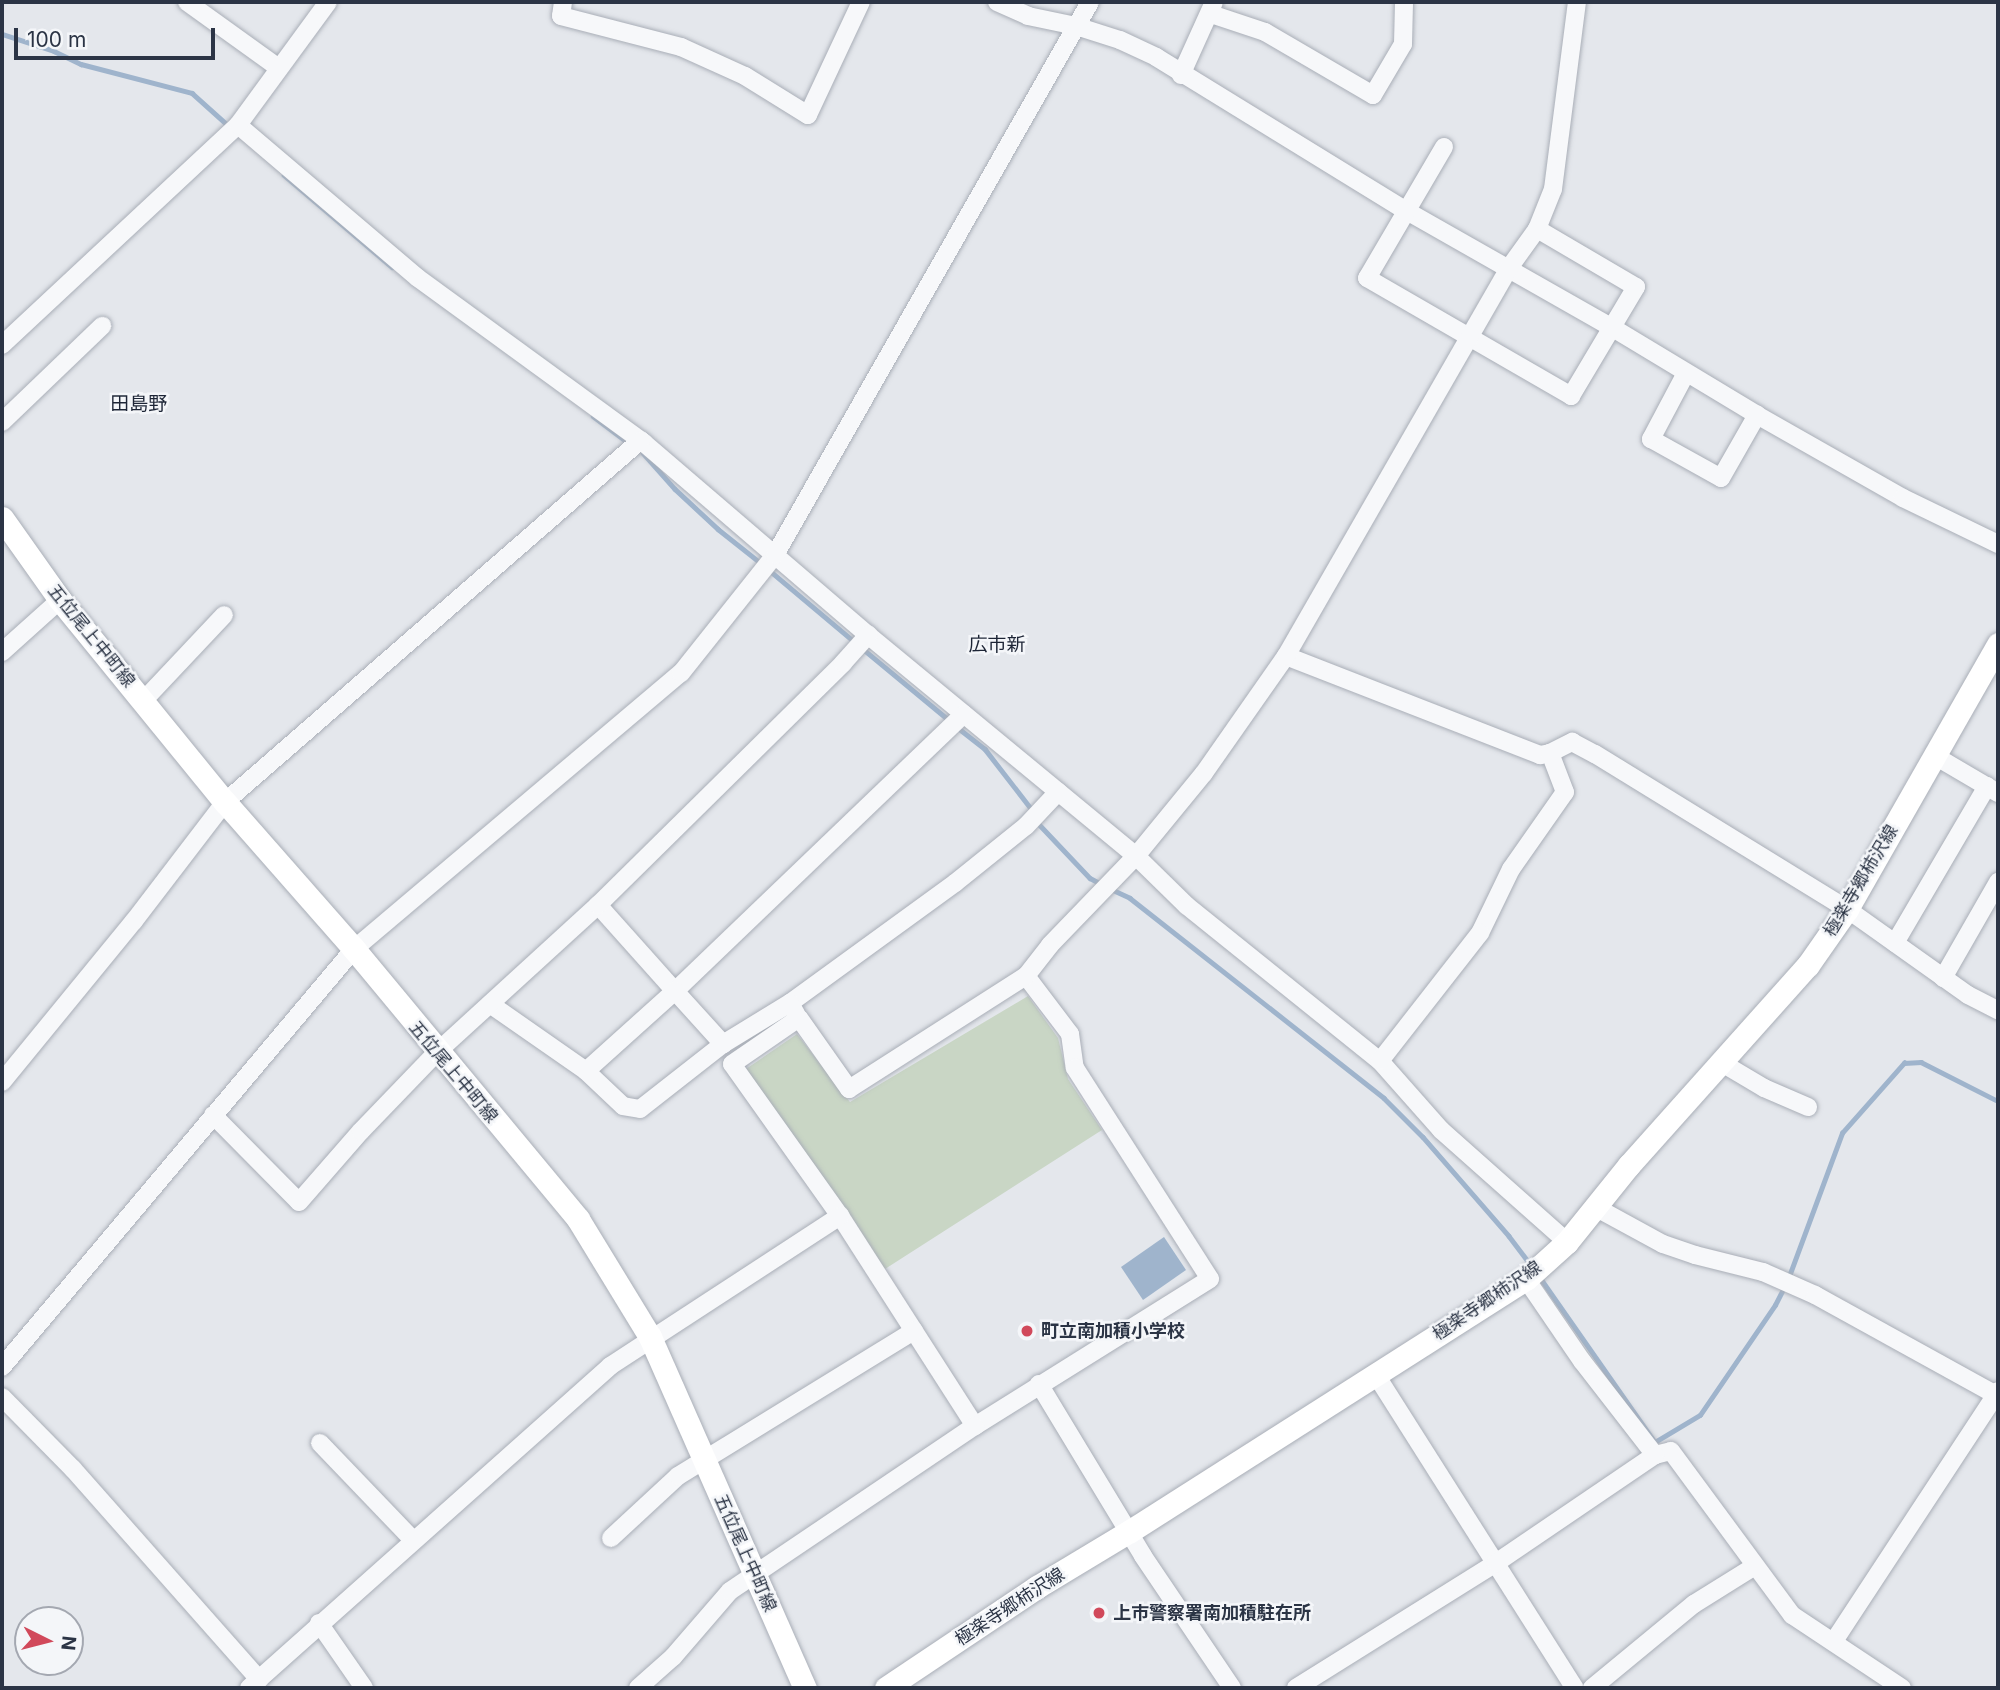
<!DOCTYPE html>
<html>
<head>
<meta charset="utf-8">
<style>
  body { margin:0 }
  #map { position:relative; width:2000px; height:1690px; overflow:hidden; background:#e4e7ec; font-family:Inter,"Noto Sans JP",sans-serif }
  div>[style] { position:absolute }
  .green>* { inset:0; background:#c9d6c5 }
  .water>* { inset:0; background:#9fb4cc }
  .stream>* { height:4.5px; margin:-2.25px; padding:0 2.25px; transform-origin:2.25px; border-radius:2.25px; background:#9fb4cc }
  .roads { filter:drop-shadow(0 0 2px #a9aeb7) drop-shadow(0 0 2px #a9aeb7) }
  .minor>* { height:18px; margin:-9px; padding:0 9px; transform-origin:9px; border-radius:9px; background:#f7f8fa }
  .major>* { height:23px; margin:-11.5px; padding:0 11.5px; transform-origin:11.5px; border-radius:11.5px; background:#fff }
  .dots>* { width:19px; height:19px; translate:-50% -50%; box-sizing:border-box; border:4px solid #f4f6f9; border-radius:50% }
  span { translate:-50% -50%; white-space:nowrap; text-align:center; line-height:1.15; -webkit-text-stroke:5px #f4f6f9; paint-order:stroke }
  .street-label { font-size:18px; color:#2b3445 }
  .poi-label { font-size:18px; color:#2b3445; font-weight:700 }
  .left { translate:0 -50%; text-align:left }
  .neighbourhood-label { font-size:19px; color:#1d2536 }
  .frame { position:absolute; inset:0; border:4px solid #2b3445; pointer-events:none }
  .north { position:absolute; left:14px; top:1606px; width:70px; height:70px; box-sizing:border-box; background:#f4f6f9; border:2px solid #a4a8b1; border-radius:50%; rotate:96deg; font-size:19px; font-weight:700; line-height:28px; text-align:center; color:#2b3445 }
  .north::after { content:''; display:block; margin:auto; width:24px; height:32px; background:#d1495b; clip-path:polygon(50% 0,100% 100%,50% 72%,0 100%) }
  .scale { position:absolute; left:14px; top:28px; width:201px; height:32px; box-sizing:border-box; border:4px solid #2b3445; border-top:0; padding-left:9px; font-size:21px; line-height:24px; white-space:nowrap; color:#2b3445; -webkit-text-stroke:5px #f4f6f9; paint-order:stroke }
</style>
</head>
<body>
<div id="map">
  <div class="green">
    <i style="clip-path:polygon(1028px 996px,1058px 1038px,1068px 1079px,1102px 1130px,885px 1269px,746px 1069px,797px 1034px,850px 1102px)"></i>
  </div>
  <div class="water">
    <i style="clip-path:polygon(1164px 1237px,1186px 1270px,1143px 1300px,1121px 1267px)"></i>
  </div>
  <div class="stream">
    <i style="left:2px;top:34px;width:55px;rotate:18.1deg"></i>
    <i style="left:54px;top:51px;width:30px;rotate:26deg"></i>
    <i style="left:81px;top:64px;width:115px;rotate:14.6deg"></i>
    <i style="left:192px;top:93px;width:51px;rotate:41.8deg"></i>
    <i style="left:284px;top:175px;width:142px;rotate:40.4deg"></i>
    <i style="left:593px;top:416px;width:46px;rotate:37.1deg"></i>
    <i style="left:643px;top:453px;width:48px;rotate:48.4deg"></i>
    <i style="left:675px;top:489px;width:59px;rotate:42.9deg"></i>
    <i style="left:718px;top:529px;width:56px;rotate:38.5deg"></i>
    <i style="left:769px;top:570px;width:114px;rotate:40deg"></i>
    <i style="left:863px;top:649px;width:113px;rotate:39.6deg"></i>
    <i style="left:957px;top:727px;width:36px;rotate:38deg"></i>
    <i style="left:985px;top:749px;width:78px;rotate:52.3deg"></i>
    <i style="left:1037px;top:822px;width:77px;rotate:46.6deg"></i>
    <i style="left:1090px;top:878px;width:15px;rotate:28deg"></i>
    <i style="left:1111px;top:889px;width:21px;rotate:25deg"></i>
    <i style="left:1130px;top:898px;width:323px;rotate:38.2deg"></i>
    <i style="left:1384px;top:1098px;width:55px;rotate:45deg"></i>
    <i style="left:1423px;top:1137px;width:131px;rotate:49deg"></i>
    <i style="left:1509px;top:1236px;width:39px;rotate:53deg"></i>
    <i style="left:1539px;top:1276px;width:203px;rotate:55.1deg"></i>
    <i style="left:1655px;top:1442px;width:52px;rotate:-31deg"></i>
    <i style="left:1700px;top:1415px;width:133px;rotate:-55.7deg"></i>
    <i style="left:1775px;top:1305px;width:20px;rotate:-63deg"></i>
    <i style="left:1788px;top:1279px;width:156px;rotate:-69.7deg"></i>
    <i style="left:1842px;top:1133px;width:94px;rotate:-48.5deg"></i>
    <i style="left:1904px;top:1063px;width:17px;rotate:-3deg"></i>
    <i style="left:1921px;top:1062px;width:86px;rotate:26.9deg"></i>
  </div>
  <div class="roads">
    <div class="minor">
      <i style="left:187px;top:2px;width:113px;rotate:35.7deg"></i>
      <i style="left:563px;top:2px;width:14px;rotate:98deg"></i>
      <i style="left:561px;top:16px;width:124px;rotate:14.5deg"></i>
      <i style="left:681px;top:47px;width:70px;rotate:24.4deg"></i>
      <i style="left:745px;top:76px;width:74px;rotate:31.8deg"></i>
      <i style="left:808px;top:115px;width:125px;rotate:-64.9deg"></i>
      <i style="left:997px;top:2px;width:34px;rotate:24deg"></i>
      <i style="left:1028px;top:16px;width:49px;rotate:11.8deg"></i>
      <i style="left:1076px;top:26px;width:46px;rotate:17.7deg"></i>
      <i style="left:1120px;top:40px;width:40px;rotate:25deg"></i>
      <i style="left:1156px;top:57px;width:292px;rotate:31.6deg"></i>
      <i style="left:1405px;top:210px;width:239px;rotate:29.6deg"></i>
      <i style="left:1613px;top:328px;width:168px;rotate:31.1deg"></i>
      <i style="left:1757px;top:415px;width:168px;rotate:29.6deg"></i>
      <i style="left:1903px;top:498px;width:106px;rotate:25.8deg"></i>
      <i style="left:1211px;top:14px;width:57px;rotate:18.4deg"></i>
      <i style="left:1265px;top:32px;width:125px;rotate:30.3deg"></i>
      <i style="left:1373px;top:95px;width:59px;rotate:-59.5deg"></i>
      <i style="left:1403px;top:44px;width:42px;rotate:-88.6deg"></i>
      <i style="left:1181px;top:75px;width:80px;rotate:-65.7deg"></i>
      <i style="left:238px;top:125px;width:236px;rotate:40.4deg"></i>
      <i style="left:418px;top:278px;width:280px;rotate:36.1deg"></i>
      <i style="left:644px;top:443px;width:295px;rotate:40.6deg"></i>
      <i style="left:868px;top:635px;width:347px;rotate:39.5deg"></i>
      <i style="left:1136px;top:856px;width:71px;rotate:44.4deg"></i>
      <i style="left:1187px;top:906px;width:248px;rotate:38.8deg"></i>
      <i style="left:1380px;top:1061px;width:92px;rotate:48.5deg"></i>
      <i style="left:1441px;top:1130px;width:169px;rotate:41.6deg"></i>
      <i style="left:1444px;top:147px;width:152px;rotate:120.4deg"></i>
      <i style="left:1367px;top:278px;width:236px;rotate:30deg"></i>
      <i style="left:1571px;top:396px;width:127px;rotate:-59.2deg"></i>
      <i style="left:1636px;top:287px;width:115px;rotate:-149.6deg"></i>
      <i style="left:2px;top:345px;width:323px;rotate:-43deg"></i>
      <i style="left:238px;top:125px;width:152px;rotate:-53.8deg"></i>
      <i style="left:1686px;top:373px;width:75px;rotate:117.9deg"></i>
      <i style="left:1651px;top:439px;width:80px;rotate:29.1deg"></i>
      <i style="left:1721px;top:478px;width:73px;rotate:-60.3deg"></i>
      <i style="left:2px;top:422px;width:139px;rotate:-43.8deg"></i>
      <i style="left:2px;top:652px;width:78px;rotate:-41.9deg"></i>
      <i style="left:1286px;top:656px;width:273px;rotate:21.3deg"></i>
      <i style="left:1540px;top:755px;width:10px;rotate:-11deg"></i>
      <i style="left:1550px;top:753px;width:42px;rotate:69deg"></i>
      <i style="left:1565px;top:792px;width:94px;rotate:125deg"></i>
      <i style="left:1511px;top:869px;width:71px;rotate:115.8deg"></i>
      <i style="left:1480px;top:933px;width:162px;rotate:128deg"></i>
      <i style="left:143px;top:701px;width:118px;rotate:-46.7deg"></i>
      <i style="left:1550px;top:753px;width:25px;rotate:-27deg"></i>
      <i style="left:1572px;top:742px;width:26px;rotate:28deg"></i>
      <i style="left:1595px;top:754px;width:296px;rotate:31.6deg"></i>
      <i style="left:1847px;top:909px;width:148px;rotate:35.4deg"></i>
      <i style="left:1968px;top:995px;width:34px;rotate:27deg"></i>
      <i style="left:1935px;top:756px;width:73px;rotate:30.4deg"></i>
      <i style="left:598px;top:905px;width:115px;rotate:48.2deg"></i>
      <i style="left:675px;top:991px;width:400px;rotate:-43.8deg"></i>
      <i style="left:1895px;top:943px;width:182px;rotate:-59.6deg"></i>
      <i style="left:1026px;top:976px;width:73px;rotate:52.8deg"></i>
      <i style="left:1070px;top:1034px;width:34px;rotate:82deg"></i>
      <i style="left:1075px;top:1068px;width:250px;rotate:57.4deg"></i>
      <i style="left:1210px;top:1279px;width:277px;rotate:148deg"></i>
      <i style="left:975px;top:1426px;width:250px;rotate:-122.7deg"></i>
      <i style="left:840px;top:1216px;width:186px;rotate:-125.4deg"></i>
      <i style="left:732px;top:1064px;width:81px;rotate:-34.5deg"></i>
      <i style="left:799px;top:1018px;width:87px;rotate:54.8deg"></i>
      <i style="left:849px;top:1089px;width:210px;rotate:-32.6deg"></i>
      <i style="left:1026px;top:976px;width:39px;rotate:-52deg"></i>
      <i style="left:1050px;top:945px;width:124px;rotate:-46deg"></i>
      <i style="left:1136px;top:856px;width:107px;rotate:-50.7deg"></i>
      <i style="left:1204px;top:773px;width:143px;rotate:-55deg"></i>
      <i style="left:1286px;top:656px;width:448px;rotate:-60.1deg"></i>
      <i style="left:1509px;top:268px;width:48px;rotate:-54.3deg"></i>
      <i style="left:1537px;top:229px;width:43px;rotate:-68.2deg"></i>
      <i style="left:1553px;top:189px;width:189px;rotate:-82.7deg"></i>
      <i style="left:1943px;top:978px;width:111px;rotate:-60.2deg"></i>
      <i style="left:675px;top:991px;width:72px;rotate:47.8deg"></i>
      <i style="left:723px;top:1044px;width:105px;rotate:141.9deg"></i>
      <i style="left:640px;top:1109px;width:17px;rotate:-170deg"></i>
      <i style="left:623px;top:1106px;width:51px;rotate:-136.6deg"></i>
      <i style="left:586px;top:1071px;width:120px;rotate:-42deg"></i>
      <i style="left:790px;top:1003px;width:204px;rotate:-36deg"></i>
      <i style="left:955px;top:883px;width:91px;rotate:-38.8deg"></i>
      <i style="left:1026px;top:826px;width:47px;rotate:-46.7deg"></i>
      <i style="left:490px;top:1004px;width:117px;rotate:34.9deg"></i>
      <i style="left:723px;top:1044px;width:79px;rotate:-31.5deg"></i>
      <i style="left:790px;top:1003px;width:13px;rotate:61deg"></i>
      <i style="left:1722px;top:1063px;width:49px;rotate:30.8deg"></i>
      <i style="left:1764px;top:1088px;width:48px;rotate:23.4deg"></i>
      <i style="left:2px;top:1082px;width:208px;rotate:-50.7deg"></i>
      <i style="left:134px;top:921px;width:150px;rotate:-52.6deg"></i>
      <i style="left:225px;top:802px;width:551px;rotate:-41.03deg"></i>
      <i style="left:213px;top:1115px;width:122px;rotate:45.3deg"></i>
      <i style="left:299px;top:1202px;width:94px;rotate:-48.9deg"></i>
      <i style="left:361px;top:1131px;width:108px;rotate:-46.1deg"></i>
      <i style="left:436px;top:1053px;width:219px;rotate:-42.4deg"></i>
      <i style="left:598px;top:905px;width:344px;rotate:-44.6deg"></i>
      <i style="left:843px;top:663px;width:38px;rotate:-48deg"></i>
      <i style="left:1595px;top:1207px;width:77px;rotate:28.6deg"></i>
      <i style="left:1663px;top:1244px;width:34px;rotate:19deg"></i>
      <i style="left:1695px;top:1255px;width:70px;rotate:14deg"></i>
      <i style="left:1763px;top:1272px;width:57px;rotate:23.9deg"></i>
      <i style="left:1815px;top:1295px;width:209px;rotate:28.9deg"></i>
      <i style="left:1526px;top:1279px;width:99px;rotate:55.7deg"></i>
      <i style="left:1582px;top:1361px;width:119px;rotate:52.2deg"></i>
      <i style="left:1655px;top:1455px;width:16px;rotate:-14deg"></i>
      <i style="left:1671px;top:1451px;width:204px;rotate:53.6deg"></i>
      <i style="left:1792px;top:1615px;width:132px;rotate:33.6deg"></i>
      <i style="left:2px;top:1367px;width:546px;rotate:-49.9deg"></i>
      <i style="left:354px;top:949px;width:428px;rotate:-40.2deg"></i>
      <i style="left:681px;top:673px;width:151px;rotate:-51.5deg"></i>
      <i style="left:775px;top:555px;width:636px;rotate:-60.33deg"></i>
      <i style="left:1376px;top:1375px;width:371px;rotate:57.6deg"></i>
      <i style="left:1039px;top:1384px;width:201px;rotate:58.8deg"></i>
      <i style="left:1143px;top:1556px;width:159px;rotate:56deg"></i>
      <i style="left:2px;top:1397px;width:101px;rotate:45.4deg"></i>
      <i style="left:73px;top:1469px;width:281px;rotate:48.5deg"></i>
      <i style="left:320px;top:1443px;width:134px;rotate:46.2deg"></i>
      <i style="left:611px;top:1538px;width:91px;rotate:-42.8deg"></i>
      <i style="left:678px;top:1476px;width:277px;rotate:-31.6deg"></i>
      <i style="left:319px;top:1623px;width:79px;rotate:55.3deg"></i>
      <i style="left:1834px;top:1641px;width:299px;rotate:-56.7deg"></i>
      <i style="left:249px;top:1688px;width:484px;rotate:-41.7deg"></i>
      <i style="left:610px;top:1366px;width:275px;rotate:-33.1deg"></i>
      <i style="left:638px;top:1688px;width:47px;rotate:-41.5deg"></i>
      <i style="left:673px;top:1657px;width:87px;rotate:-49.2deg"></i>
      <i style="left:730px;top:1591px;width:295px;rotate:-34deg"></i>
      <i style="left:1296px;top:1688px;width:236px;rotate:-32deg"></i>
      <i style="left:1496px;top:1563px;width:192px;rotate:-34.2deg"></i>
      <i style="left:1592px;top:1688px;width:132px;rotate:-39.5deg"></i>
      <i style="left:1694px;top:1604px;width:72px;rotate:-31.9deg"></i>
    </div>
    <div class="major">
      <i style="left:2px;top:518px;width:100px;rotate:54.7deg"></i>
      <i style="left:60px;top:600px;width:261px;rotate:50.8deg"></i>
      <i style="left:225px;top:802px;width:196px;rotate:48.7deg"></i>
      <i style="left:354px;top:949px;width:351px;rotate:50.3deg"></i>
      <i style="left:578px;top:1219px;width:138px;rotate:58.6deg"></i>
      <i style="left:650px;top:1337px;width:384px;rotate:66.2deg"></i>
      <i style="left:886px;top:1688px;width:182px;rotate:-33.8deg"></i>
      <i style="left:1037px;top:1587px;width:109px;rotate:-31.1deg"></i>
      <i style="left:1130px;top:1531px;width:469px;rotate:-32.5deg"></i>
      <i style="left:1526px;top:1279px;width:55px;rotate:-42.1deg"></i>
      <i style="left:1567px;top:1242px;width:99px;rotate:-51.2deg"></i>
      <i style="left:1629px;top:1165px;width:268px;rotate:-48.2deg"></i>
      <i style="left:1808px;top:965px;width:68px;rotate:-55.1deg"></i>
      <i style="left:1847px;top:909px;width:305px;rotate:-60.3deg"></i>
    </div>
  </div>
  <div class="dots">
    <i style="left:1027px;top:1331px;background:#d1495b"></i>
    <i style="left:1099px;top:1613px;background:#d1495b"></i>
  </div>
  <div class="street-label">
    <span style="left:91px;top:636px;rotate:51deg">五位尾上中町線</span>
    <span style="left:1861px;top:881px;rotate:-59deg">極楽寺郷柿沢線</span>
    <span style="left:453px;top:1072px;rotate:50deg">五位尾上中町線</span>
    <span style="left:1487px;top:1301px;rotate:-34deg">極楽寺郷柿沢線</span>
    <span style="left:745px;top:1553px;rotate:66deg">五位尾上中町線</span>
    <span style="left:1010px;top:1607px;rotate:-33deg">極楽寺郷柿沢線</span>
  </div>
  <div class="poi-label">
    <span class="left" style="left:1041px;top:1331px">町立南加積小学校</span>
    <span class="left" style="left:1113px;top:1613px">上市警察署南加積駐在所</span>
  </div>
  <div class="neighbourhood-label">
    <span style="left:139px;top:404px">田島野</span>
    <span style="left:997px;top:645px">広市新</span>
  </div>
  <div class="frame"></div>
  <div class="north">N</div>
  <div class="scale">100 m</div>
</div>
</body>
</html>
